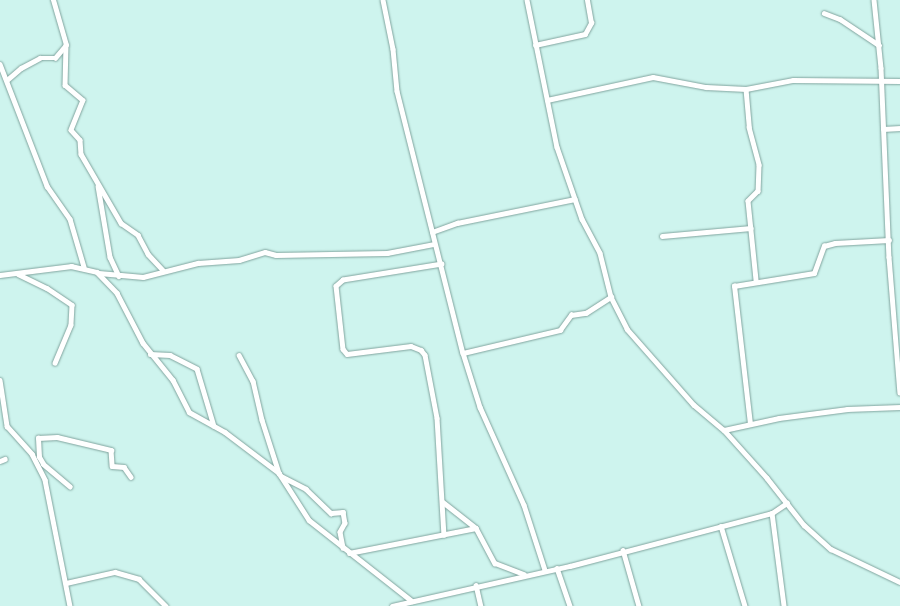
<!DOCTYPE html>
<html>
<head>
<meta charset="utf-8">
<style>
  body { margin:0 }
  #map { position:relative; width:900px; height:606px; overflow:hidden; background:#cef4ee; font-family:"Fira Sans Condensed",sans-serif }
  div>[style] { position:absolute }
  .roads { filter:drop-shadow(0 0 1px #80a49e) drop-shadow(0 0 1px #80a49e) }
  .minor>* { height:4.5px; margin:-2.25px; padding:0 2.25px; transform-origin:2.25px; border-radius:2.25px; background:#fff }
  span { translate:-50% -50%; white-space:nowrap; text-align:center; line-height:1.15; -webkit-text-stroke:4.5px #e7fefa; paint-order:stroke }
</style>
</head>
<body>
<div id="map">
  <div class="roads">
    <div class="minor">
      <i style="left:383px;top:0;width:50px;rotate:78.5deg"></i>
      <i style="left:393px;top:49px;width:42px;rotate:84.6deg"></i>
      <i style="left:397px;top:91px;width:270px;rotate:75.9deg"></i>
      <i style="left:463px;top:353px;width:100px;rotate:-13.3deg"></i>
      <i style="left:560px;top:330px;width:19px;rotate:-54deg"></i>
      <i style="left:571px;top:315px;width:15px;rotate:-8deg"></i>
      <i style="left:586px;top:313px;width:30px;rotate:-33deg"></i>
      <i style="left:527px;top:0;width:150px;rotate:78.5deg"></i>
      <i style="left:557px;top:147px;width:76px;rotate:70.9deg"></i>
      <i style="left:582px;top:219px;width:38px;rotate:62deg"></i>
      <i style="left:600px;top:253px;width:45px;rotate:76deg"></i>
      <i style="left:611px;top:297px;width:36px;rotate:63deg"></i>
      <i style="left:627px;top:329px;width:101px;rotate:48.6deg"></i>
      <i style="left:694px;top:405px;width:39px;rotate:40deg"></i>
      <i style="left:724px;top:430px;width:64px;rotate:48.1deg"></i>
      <i style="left:767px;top:478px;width:60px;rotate:51.8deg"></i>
      <i style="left:804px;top:525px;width:36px;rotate:42deg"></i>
      <i style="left:831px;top:549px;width:76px;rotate:25.6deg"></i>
      <i style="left:874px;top:0;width:68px;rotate:84.1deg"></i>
      <i style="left:881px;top:68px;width:189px;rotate:87.6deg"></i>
      <i style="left:889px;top:257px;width:136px;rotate:85.4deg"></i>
      <i style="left:824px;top:13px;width:17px;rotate:21deg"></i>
      <i style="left:840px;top:19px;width:47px;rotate:33.7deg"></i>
      <i style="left:66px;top:45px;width:40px;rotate:91.4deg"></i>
      <i style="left:65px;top:85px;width:23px;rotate:40deg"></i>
      <i style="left:83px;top:100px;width:32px;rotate:112deg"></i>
      <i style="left:71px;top:130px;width:13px;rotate:48deg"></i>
      <i style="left:80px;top:140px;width:14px;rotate:86deg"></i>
      <i style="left:81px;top:154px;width:80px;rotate:59.9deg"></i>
      <i style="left:121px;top:223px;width:21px;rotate:35deg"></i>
      <i style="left:138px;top:235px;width:21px;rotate:62deg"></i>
      <i style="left:148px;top:254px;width:23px;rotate:47deg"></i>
      <i style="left:535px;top:45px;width:51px;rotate:-12.4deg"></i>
      <i style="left:585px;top:34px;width:13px;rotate:-61deg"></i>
      <i style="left:591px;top:23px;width:23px;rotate:-100deg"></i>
      <i style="left:0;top:64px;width:131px;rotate:68.9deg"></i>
      <i style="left:47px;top:186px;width:40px;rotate:55.1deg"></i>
      <i style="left:70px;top:219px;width:50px;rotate:73.7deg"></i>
      <i style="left:7px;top:80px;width:18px;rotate:-41deg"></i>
      <i style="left:21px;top:68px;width:21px;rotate:-28deg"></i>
      <i style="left:40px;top:58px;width:15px"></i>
      <i style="left:55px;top:58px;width:17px;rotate:-50deg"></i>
      <i style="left:66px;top:45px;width:47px;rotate:-106.1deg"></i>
      <i style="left:746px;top:89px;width:38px;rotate:85deg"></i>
      <i style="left:749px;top:127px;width:39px;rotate:75deg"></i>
      <i style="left:759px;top:165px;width:26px;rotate:92deg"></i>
      <i style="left:758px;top:191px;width:14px;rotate:135deg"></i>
      <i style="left:748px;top:201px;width:79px;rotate:84.2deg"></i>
      <i style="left:547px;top:100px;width:108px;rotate:-12.2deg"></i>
      <i style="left:653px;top:77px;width:54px;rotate:10.7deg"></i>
      <i style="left:706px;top:87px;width:40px;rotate:2.9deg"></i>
      <i style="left:746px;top:89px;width:48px;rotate:-10.8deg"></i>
      <i style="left:793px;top:80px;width:107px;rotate:0.5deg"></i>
      <i style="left:883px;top:129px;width:17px;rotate:-3deg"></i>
      <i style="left:98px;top:186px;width:72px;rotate:80.4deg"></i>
      <i style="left:110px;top:257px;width:21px;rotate:65deg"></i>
      <i style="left:432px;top:232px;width:27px;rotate:-20deg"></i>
      <i style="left:457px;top:223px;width:120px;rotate:-11.5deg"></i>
      <i style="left:662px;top:236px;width:89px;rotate:-5.1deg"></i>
      <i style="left:442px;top:264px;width:100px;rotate:170.8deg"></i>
      <i style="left:343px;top:280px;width:9px;rotate:139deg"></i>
      <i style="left:336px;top:286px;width:63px;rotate:83.7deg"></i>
      <i style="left:343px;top:349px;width:6px;rotate:51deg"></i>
      <i style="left:347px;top:354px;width:64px;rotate:-7.1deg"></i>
      <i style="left:411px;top:346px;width:11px;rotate:22deg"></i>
      <i style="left:421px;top:350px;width:6px;rotate:51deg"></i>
      <i style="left:425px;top:355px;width:64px;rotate:79.2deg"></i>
      <i style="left:437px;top:418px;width:117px;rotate:86.6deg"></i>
      <i style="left:99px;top:273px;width:44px;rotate:5.2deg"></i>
      <i style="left:143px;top:277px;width:57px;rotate:-14.3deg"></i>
      <i style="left:198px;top:263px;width:41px;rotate:-4.2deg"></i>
      <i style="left:239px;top:260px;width:27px;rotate:-17deg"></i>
      <i style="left:265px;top:252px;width:11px;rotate:15deg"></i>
      <i style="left:276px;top:255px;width:111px;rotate:-1deg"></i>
      <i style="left:387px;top:253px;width:48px;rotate:-10.8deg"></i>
      <i style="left:18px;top:274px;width:32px;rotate:26deg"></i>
      <i style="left:47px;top:288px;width:30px;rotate:34deg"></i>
      <i style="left:72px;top:305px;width:20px;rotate:93deg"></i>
      <i style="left:71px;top:325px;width:41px;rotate:112.8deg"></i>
      <i style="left:0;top:275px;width:72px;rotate:-7.2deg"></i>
      <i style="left:71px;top:266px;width:27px;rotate:13deg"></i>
      <i style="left:97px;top:272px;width:29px;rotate:46deg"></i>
      <i style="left:117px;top:293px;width:56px;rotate:62.5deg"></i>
      <i style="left:143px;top:343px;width:48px;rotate:51deg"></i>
      <i style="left:173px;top:380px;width:36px;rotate:63deg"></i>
      <i style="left:189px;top:412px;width:41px;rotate:29.1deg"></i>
      <i style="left:225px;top:432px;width:68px;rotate:37.2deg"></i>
      <i style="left:279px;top:473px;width:56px;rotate:57.4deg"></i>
      <i style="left:309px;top:520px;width:131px;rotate:38.2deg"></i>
      <i style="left:463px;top:353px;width:57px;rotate:72.5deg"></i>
      <i style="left:480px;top:407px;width:107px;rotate:65.8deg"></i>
      <i style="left:524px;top:505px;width:68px;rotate:72.1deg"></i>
      <i style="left:150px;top:354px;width:20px;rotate:3deg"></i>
      <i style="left:170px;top:355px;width:30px;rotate:27deg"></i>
      <i style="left:197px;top:369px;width:59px;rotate:73.4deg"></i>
      <i style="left:239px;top:355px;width:30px;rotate:62deg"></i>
      <i style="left:253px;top:381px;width:40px;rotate:77deg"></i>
      <i style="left:262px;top:420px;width:56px;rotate:72.2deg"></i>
      <i style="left:0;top:380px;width:47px;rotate:81.3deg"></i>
      <i style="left:7px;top:426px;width:38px;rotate:48deg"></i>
      <i style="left:32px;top:454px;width:29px;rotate:63deg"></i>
      <i style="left:45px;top:480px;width:128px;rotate:78.8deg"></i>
      <i style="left:750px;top:424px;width:139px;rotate:-96.6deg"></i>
      <i style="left:734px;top:286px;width:81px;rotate:-9.2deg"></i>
      <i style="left:814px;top:273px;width:29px;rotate:-70deg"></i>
      <i style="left:824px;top:246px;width:11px;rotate:-15deg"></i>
      <i style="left:835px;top:243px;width:54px;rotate:-3.2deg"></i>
      <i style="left:724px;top:430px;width:56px;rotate:-12.3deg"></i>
      <i style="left:779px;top:418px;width:69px;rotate:-7.5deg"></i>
      <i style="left:847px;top:409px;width:53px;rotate:-2.2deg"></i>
      <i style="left:0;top:461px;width:5px;rotate:-22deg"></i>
      <i style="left:281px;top:476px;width:28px;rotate:27deg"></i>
      <i style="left:306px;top:489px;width:35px;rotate:44deg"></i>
      <i style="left:331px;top:513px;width:12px;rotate:-5deg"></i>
      <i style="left:343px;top:512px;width:11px;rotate:80deg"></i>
      <i style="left:345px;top:523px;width:10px;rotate:119deg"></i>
      <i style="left:340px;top:532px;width:16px;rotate:79deg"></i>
      <i style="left:70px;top:487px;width:35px;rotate:-140deg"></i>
      <i style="left:43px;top:464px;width:8px;rotate:-120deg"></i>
      <i style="left:39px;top:457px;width:19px;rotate:-93deg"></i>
      <i style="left:38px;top:438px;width:19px;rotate:-3deg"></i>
      <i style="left:57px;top:437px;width:56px;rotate:13.5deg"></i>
      <i style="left:111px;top:450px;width:16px;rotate:86deg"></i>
      <i style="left:112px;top:466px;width:12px;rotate:5deg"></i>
      <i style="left:124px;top:467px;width:12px;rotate:55deg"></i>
      <i style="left:443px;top:502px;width:42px;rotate:38.2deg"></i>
      <i style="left:476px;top:528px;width:40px;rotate:62deg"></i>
      <i style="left:495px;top:563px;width:31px;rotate:21deg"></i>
      <i style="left:772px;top:513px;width:94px;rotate:82.6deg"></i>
      <i style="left:721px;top:526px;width:84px;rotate:73.3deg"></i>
      <i style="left:623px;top:550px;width:58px;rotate:74.1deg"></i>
      <i style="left:349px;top:553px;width:129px;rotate:-11.1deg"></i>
      <i style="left:557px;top:568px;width:40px;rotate:71.1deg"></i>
      <i style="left:66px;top:583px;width:50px;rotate:-12.7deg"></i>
      <i style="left:115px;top:572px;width:25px;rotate:16deg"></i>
      <i style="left:139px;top:579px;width:38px;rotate:45deg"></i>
      <i style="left:476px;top:585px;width:22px;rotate:77deg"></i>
      <i style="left:392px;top:606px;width:182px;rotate:-12.7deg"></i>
      <i style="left:570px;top:566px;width:209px;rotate:-14.7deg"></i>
      <i style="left:772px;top:513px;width:18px;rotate:-34deg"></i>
    </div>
  </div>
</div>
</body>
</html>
